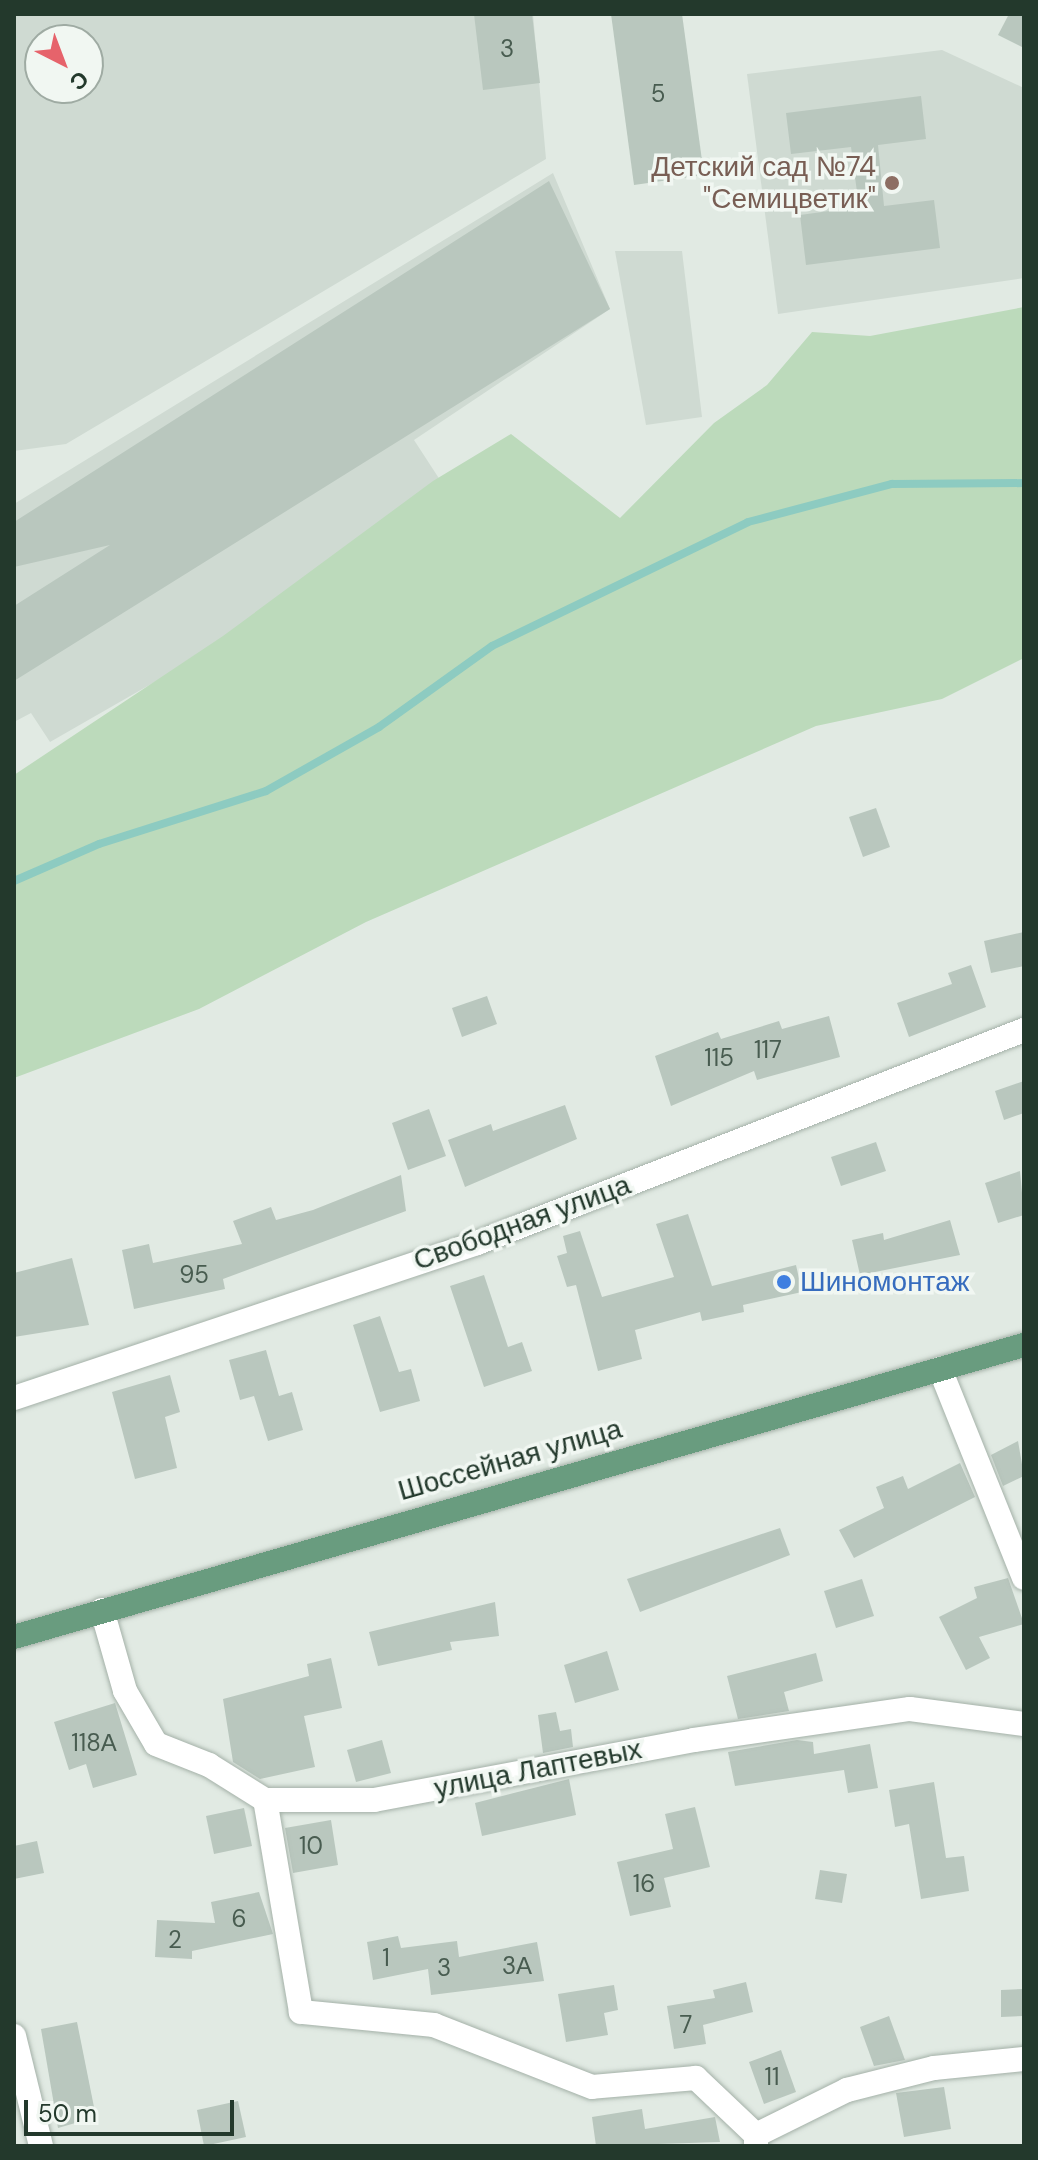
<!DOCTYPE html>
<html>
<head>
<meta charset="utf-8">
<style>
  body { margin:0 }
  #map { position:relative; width:1038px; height:2160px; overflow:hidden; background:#e1eae3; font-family:"DM Sans",sans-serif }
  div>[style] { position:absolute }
  .built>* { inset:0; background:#cfdad2 }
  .green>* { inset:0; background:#bcdabb }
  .stream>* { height:8px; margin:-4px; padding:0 4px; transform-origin:4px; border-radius:4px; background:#8dcbc1 }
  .building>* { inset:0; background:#b9c7be }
  .roads { filter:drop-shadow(0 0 2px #a4b1a8) drop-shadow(0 0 2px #a4b1a8) }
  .minor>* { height:24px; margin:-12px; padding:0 12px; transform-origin:12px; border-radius:12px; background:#fff }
  .major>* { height:24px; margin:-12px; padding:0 12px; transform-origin:12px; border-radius:12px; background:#699c7f }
  .dots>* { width:22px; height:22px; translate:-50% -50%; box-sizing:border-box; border:4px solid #f1f7f2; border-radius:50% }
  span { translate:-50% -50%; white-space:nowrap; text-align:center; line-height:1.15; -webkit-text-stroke:7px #f1f7f2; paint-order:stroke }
  .number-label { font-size:24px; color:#485c50 }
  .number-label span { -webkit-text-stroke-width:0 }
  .education-label { font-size:28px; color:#785e54 }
  .right { translate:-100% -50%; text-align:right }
  .street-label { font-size:28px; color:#23392c }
  .shop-label { font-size:28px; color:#366cbe }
  .left { translate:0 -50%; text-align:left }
  .frame { position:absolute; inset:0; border:16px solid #23392c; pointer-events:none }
  .north { position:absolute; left:24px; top:24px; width:80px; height:80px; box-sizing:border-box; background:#f1f7f2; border:2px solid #9faba3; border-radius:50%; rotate:138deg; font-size:22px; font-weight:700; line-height:32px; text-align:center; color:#23392c }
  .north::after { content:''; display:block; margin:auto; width:28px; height:36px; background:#e6636b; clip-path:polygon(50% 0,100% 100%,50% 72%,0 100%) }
  .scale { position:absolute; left:24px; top:2100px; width:210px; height:36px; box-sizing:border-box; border:4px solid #23392c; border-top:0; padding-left:10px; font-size:24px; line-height:28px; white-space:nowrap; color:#23392c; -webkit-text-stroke:6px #f1f7f2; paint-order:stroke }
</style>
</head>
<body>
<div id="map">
  <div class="built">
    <i style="clip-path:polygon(evenodd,14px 14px,533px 14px,546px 159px,66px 444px,14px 451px,14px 14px,40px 40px,88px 40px,88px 88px,40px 88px,40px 40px)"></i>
    <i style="clip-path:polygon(942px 50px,1024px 88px,1024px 278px,778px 314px,747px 74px)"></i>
    <i style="clip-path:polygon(553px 173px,610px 309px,414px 440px,442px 483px,240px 633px,50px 742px,31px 713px,14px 722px,14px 504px)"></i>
    <i style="clip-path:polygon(615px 251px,682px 251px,702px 417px,646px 425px)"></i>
  </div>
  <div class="green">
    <i style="clip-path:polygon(1024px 307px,1024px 658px,942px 699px,816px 726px,366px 922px,199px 1009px,14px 1078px,14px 775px,223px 636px,433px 481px,511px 434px,620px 518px,714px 423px,767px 385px,812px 332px,870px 336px)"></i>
  </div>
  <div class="stream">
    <i style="left:14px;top:881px;width:93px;rotate:-23.5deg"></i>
    <i style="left:99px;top:844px;width:175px;rotate:-17.6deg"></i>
    <i style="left:266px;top:791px;width:130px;rotate:-29.5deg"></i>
    <i style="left:379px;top:727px;width:139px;rotate:-35.6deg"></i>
    <i style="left:492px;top:646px;width:284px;rotate:-25.8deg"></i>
    <i style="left:748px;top:522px;width:149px;rotate:-14.8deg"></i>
    <i style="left:892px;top:484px;width:132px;rotate:-0.4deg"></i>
  </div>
  <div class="building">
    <i style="clip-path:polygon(474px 14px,532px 14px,540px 83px,483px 90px)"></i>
    <i style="clip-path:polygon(611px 14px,682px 14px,704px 175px,634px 185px)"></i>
    <i style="clip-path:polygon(1009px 14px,1024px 14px,1024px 48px,998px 35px)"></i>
    <i style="clip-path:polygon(921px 96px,926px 139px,878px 145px,884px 206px,934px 200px,940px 248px,806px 265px,800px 215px,859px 207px,851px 147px,791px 154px,786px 113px)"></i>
    <i style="clip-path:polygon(549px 181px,610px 309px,14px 681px,14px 606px,110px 545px,14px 567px,14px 522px)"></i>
    <i style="clip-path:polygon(876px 808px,890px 847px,863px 857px,849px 817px)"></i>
    <i style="clip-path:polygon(1024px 932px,1024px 966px,991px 973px,984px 941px)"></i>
    <i style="clip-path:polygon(971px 965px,986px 1007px,909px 1037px,897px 1003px,952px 984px,948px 973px)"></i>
    <i style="clip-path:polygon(487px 996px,497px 1024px,462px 1037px,452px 1008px)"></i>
    <i style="clip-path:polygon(829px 1016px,840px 1057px,757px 1080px,754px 1071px,671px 1106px,655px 1056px,718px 1032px,721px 1039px,779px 1021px,782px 1029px)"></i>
    <i style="clip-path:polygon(1024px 1081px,1024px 1113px,1004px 1120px,995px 1091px)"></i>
    <i style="clip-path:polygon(565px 1105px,577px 1139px,465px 1187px,448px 1140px,491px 1124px,493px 1131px)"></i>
    <i style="clip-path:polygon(429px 1109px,446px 1156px,408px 1170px,392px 1123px)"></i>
    <i style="clip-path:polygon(876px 1142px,886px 1171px,841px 1186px,831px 1157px)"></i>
    <i style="clip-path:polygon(1020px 1171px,1024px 1215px,998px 1223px,985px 1183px)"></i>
    <i style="clip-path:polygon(401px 1175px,406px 1211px,223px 1279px,225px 1289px,134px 1309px,122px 1250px,149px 1244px,153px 1263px,242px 1244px,233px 1221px,271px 1207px,276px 1220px,313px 1210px)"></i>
    <i style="clip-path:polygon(688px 1214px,712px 1286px,796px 1265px,802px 1292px,743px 1305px,744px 1312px,702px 1321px,700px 1312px,635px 1330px,642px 1359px,598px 1371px,576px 1285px,567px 1287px,557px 1256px,567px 1253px,563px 1236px,580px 1231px,602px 1297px,674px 1277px,656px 1224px)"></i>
    <i style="clip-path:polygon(950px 1220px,960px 1255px,860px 1275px,852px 1240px,883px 1233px,884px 1240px)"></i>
    <i style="clip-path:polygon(72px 1258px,89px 1325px,14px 1337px,14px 1273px)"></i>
    <i style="clip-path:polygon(484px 1275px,508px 1347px,522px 1342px,532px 1371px,484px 1387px,450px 1286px)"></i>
    <i style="clip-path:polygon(380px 1316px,399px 1372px,411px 1369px,420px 1401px,380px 1412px,353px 1325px)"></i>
    <i style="clip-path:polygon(266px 1350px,279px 1396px,292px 1392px,303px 1430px,268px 1441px,254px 1396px,240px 1400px,229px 1360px)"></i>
    <i style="clip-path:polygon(170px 1375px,180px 1412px,165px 1417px,177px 1468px,135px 1479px,112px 1392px)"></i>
    <i style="clip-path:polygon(1018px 1441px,1024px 1476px,1003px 1486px,991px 1455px)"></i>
    <i style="clip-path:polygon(960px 1463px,975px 1497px,854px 1558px,839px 1530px,884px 1508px,876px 1487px,903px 1476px,908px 1489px)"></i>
    <i style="clip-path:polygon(780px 1528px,790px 1555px,640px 1612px,627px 1579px)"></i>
    <i style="clip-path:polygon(1008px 1578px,1024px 1624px,979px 1637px,990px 1658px,966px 1670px,939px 1617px,977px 1598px,974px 1587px)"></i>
    <i style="clip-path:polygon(862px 1579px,874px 1616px,836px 1628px,824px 1591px)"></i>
    <i style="clip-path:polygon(495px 1602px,499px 1636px,450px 1642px,452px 1650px,378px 1666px,369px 1632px)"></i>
    <i style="clip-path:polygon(607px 1651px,619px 1690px,575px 1703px,564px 1665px)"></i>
    <i style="clip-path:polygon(816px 1653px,823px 1681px,784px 1692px,789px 1711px,738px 1719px,727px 1676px)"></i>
    <i style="clip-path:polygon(331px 1658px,342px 1708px,304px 1716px,315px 1767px,260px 1779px,233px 1762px,223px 1699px,309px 1676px,307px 1664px)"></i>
    <i style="clip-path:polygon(115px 1703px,137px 1775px,93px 1788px,86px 1764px,69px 1770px,54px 1722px)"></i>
    <i style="clip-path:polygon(556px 1712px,560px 1731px,571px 1729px,573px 1747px,543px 1753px,538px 1715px)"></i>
    <i style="clip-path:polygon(382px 1740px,391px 1773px,356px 1782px,347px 1750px)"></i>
    <i style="clip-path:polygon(797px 1740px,813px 1742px,814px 1754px,870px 1744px,878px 1788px,848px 1793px,844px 1770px,735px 1786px,728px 1752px)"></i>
    <i style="clip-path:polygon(569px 1779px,576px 1815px,482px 1836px,475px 1803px)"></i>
    <i style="clip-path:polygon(934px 1782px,946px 1858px,964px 1856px,969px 1891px,921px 1899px,909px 1824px,895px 1827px,889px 1790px)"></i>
    <i style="clip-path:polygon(695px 1807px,710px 1867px,664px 1878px,671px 1907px,630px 1916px,617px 1862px,673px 1849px,665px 1814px)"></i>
    <i style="clip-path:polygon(244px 1808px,252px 1846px,214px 1854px,206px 1816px)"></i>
    <i style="clip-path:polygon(331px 1820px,338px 1865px,293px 1873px,285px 1828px)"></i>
    <i style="clip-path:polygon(37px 1841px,44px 1873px,14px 1879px,14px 1846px)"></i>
    <i style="clip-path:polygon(820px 1870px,847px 1874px,842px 1903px,815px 1899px)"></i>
    <i style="clip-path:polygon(259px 1892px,273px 1934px,192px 1951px,192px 1959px,155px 1957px,157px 1920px,215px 1923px,211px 1902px)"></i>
    <i style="clip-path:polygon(398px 1936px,401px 1948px,457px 1941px,459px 1957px,537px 1942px,544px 1981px,431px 1995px,428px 1969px,373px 1980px,367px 1942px)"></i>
    <i style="clip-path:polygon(746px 1982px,753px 2012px,703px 2025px,706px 2044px,674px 2049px,667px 2006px,715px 1998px,713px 1990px)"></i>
    <i style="clip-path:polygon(614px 1985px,618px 2010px,604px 2013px,608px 2035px,566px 2042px,558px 1994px)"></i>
    <i style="clip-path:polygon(1024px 1989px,1024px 2016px,1001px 2017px,1001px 1990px)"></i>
    <i style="clip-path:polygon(889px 2016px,905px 2060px,874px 2066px,860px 2027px)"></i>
    <i style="clip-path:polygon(77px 2022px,96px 2117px,58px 2128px,41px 2029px)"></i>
    <i style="clip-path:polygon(781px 2050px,796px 2092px,764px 2104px,749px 2062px)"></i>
    <i style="clip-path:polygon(944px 2087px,951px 2129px,904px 2137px,896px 2093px)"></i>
    <i style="clip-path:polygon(238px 2101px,246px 2137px,204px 2146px,197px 2110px)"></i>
    <i style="clip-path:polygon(642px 2109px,645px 2129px,715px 2117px,720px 2142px,596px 2146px,592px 2117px)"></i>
  </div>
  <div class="roads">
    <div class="minor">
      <i style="left:940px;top:1369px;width:225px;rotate:68.1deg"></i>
      <i style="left:14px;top:1398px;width:488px;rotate:-18.5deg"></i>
      <i style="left:477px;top:1243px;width:587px;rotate:-21.28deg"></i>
      <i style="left:102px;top:1610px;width:84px;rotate:74.1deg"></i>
      <i style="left:125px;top:1691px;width:61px;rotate:59.7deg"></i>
      <i style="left:156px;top:1744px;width:57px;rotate:21.6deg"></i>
      <i style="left:209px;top:1765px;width:66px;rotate:32deg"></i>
      <i style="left:14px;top:2036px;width:113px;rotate:76.2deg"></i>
      <i style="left:756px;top:2135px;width:102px;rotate:-26.3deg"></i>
      <i style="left:847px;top:2090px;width:90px;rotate:-14.2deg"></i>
      <i style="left:934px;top:2068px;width:90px;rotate:-5.7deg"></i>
      <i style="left:756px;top:2146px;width:11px;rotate:-90deg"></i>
      <i style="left:756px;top:2135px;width:83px;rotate:-136.5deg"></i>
      <i style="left:696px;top:2078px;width:104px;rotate:175.1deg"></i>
      <i style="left:592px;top:2087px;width:170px;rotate:-158.6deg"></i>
      <i style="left:434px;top:2025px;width:134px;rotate:-174.4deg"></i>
      <i style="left:301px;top:2012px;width:215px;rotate:-99.6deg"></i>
      <i style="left:265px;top:1800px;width:109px"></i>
      <i style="left:374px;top:1800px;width:326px;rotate:-10.6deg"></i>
      <i style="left:694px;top:1740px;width:218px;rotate:-8.2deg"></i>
      <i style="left:910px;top:1709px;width:115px;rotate:7.5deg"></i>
    </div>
    <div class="major">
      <i style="left:14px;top:1637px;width:1051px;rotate:-16.13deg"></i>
    </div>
  </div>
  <div class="dots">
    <i style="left:892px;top:183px;background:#8d6e63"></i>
    <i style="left:784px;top:1282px;background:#3f7fe0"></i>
  </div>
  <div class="number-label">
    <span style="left:507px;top:49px">3</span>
    <span style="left:658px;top:94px">5</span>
    <span style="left:768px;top:1050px">117</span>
    <span style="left:719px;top:1058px">115</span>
    <span style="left:194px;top:1275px">95</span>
    <span style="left:94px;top:1743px">118А</span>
    <span style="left:311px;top:1846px">10</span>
    <span style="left:644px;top:1884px">16</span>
    <span style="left:239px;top:1919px">6</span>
    <span style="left:175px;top:1940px">2</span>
    <span style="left:386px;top:1958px">1</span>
    <span style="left:517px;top:1966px">3А</span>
    <span style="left:444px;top:1968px">3</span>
    <span style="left:686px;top:2025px">7</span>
    <span style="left:772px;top:2077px">11</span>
  </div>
  <div class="education-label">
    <span class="right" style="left:876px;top:183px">Детский сад №74<br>"Семицветик"</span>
  </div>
  <div class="street-label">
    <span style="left:522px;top:1223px;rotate:-20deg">Свободная улица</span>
    <span style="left:510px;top:1460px;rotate:-16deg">Шоссейная улица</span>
    <span style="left:538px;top:1769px;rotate:-11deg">улица Лаптевых</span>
  </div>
  <div class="shop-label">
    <span class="left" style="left:800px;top:1282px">Шиномонтаж</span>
  </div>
  <div class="frame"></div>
  <div class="north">С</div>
  <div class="scale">50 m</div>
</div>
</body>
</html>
